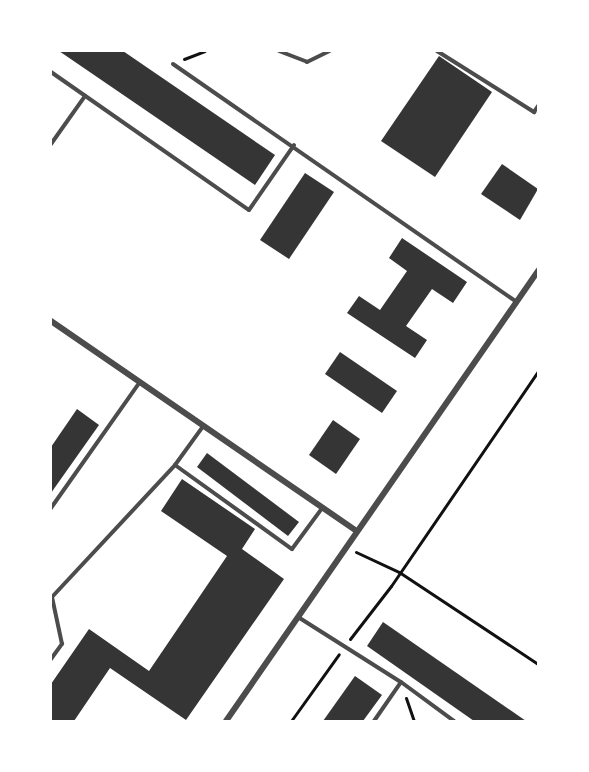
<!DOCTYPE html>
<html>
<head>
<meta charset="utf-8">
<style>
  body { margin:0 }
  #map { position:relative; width:589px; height:772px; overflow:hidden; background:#fff; font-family:"Fira Sans",sans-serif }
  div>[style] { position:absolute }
  .building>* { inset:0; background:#353535 }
  .path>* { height:3px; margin:-1.5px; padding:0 1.5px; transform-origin:1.5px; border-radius:1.5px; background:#111 }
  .service>* { height:4px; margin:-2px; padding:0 2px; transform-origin:2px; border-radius:2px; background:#4c4c4c }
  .minor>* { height:6px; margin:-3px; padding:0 3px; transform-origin:3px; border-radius:3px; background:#4c4c4c }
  span { translate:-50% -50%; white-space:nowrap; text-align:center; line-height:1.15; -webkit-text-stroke:4.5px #fff; paint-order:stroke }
  .frame { position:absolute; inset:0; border:52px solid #fff; pointer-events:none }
</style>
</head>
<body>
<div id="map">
  <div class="building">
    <i style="clip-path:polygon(59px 51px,123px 51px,275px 155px,255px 185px)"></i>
    <i style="clip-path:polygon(439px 56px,492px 92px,435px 177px,381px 141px)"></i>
    <i style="clip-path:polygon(502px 164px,538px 189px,520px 220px,481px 194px)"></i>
    <i style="clip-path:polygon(305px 173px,334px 192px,289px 259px,260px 240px)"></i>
    <i style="clip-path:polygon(402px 238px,467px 282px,453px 303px,432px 289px,406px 326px,427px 340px,415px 358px,347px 313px,359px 296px,380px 310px,407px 271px,389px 258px)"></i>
    <i style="clip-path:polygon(340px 352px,397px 391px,382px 413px,325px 374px)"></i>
    <i style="clip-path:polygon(77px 409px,99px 425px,51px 493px,51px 447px)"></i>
    <i style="clip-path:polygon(333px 420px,360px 439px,336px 474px,309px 455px)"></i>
    <i style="clip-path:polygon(207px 453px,299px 522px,288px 536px,197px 467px)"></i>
    <i style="clip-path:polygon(182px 479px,255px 529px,242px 549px,284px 579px,186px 720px,110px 668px,74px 721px,51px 721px,51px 684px,89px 629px,149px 671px,227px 556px,161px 511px)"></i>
    <i style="clip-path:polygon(383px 622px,526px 721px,474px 721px,367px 646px)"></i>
    <i style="clip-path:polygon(355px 676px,382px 695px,363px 721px,323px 721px)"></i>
  </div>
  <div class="path">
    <i style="left:184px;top:59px;width:22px;rotate:-21deg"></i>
    <i style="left:356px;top:552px;width:47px;rotate:24.9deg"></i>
    <i style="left:399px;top:572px;width:167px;rotate:33.5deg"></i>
    <i style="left:350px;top:639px;width:67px;rotate:-52.3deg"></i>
    <i style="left:391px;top:586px;width:260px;rotate:-55.6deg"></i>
    <i style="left:406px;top:698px;width:24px;rotate:71deg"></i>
    <i style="left:291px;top:721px;width:82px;rotate:-54.4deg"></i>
  </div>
  <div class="service">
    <i style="left:279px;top:51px;width:30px;rotate:21deg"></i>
    <i style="left:307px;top:62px;width:25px;rotate:-26deg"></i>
    <i style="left:437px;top:51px;width:115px;rotate:32.2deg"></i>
    <i style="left:534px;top:112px;width:7px;rotate:-56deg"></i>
    <i style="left:173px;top:64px;width:418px;rotate:34.7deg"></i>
    <i style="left:51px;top:72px;width:241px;rotate:34.9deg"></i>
    <i style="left:249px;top:210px;width:79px;rotate:-55.3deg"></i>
    <i style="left:51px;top:144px;width:59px;rotate:-54.7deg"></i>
    <i style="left:175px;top:465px;width:144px;rotate:35.7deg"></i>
    <i style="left:292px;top:549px;width:52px;rotate:-53.6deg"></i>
    <i style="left:51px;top:508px;width:154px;rotate:-54.8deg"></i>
    <i style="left:298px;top:617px;width:122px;rotate:32.3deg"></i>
    <i style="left:51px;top:659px;width:19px;rotate:-54deg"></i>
    <i style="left:62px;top:644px;width:48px;rotate:-102deg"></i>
    <i style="left:52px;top:597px;width:180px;rotate:-47deg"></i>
    <i style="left:175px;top:465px;width:49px;rotate:-54.1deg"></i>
    <i style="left:374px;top:721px;width:47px;rotate:-55.3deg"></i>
    <i style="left:401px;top:682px;width:66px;rotate:36.3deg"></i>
  </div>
  <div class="minor">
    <i style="left:51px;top:321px;width:371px;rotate:34.5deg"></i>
    <i style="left:226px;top:721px;width:548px;rotate:-55.27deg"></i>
  </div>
  <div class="frame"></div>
</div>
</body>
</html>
